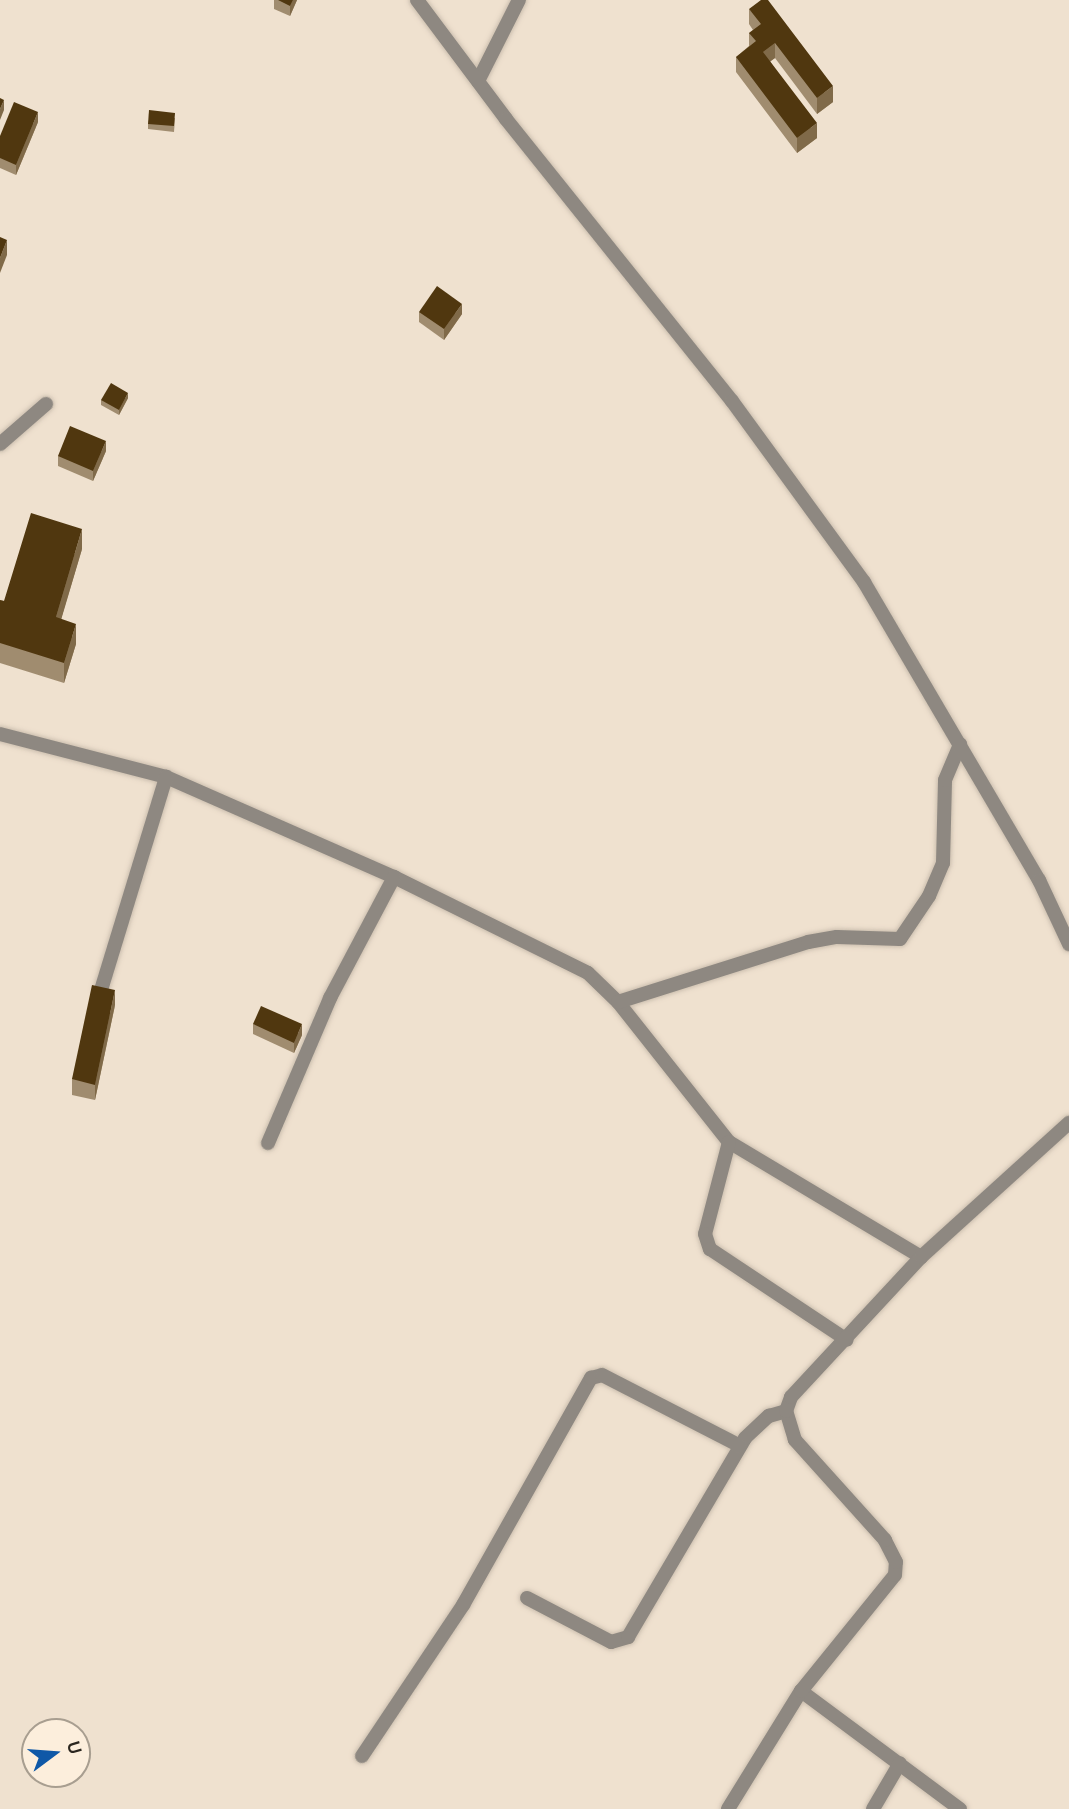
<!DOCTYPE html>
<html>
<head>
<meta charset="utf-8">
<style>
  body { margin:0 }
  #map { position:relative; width:1069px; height:1809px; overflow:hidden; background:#efe1cf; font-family:Karla,sans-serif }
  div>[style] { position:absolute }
  .roads { filter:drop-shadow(0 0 2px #ccbfaf) drop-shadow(0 0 2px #ccbfaf) }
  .minor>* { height:14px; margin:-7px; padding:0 7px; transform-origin:7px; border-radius:7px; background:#8e8881 }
  .tertiary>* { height:14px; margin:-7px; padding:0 7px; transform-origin:7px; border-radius:7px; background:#8e8881 }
  .wall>* { inset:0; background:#a08c6f }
  .shaded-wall>* { inset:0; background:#806a49 }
  .building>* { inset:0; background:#50370f }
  span { translate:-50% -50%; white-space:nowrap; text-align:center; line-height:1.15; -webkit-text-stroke:7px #fceedc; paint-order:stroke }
  .north { position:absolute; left:21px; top:1718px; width:70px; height:70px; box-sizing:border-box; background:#fceedc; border:2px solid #a89e90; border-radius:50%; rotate:74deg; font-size:19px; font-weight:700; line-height:28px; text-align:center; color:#2b261f }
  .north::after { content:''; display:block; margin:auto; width:24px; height:32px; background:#0f58a7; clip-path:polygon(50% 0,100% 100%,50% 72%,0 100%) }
</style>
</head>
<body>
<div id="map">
  <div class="roads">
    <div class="minor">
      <i style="left:478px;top:81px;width:91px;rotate:-63.2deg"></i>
      <i style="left:0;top:444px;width:61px;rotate:-41deg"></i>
      <i style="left:0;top:734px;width:171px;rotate:14.5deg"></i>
      <i style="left:166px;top:777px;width:249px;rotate:23.7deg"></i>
      <i style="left:394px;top:877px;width:216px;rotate:26.3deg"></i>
      <i style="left:588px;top:973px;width:42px;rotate:44deg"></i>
      <i style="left:618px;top:1002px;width:179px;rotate:51.6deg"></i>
      <i style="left:729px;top:1142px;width:224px;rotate:30.9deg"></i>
      <i style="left:101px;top:990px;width:223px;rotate:-73deg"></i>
      <i style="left:618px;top:1002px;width:199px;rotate:-17.5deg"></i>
      <i style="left:808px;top:942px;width:29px;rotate:-10deg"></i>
      <i style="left:837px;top:937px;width:63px;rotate:1.8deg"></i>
      <i style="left:900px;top:939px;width:52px;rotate:-56deg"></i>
      <i style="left:929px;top:896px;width:36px;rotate:-67deg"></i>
      <i style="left:943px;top:863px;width:83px;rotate:-88.6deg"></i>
      <i style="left:945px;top:780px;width:39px;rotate:-67deg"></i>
      <i style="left:729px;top:1142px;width:95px;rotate:104.6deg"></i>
      <i style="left:705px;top:1234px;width:16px;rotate:72deg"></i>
      <i style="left:710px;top:1249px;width:164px;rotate:33.6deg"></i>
      <i style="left:268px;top:1143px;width:158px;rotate:-66.8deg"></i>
      <i style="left:330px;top:998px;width:137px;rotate:-62.1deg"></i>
      <i style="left:527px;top:1598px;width:95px;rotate:27.6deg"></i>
      <i style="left:611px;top:1642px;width:18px;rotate:-16deg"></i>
      <i style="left:628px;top:1637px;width:231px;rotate:-59.5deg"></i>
      <i style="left:745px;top:1438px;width:33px;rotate:-43deg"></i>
      <i style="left:769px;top:1416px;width:18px;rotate:-16deg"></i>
      <i style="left:801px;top:1691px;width:198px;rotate:36.6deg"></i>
      <i style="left:362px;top:1756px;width:182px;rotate:-56.2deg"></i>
      <i style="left:463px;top:1605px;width:261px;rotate:-60.6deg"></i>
      <i style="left:591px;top:1378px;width:11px;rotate:-15deg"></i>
      <i style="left:602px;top:1375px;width:155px;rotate:27.2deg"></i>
      <i style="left:728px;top:1809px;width:139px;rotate:-58.3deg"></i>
      <i style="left:801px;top:1691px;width:149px;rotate:-51deg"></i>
      <i style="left:895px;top:1575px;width:13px;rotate:-86deg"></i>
      <i style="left:896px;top:1562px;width:25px;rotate:-117deg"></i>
      <i style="left:885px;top:1540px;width:135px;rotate:-132deg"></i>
      <i style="left:795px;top:1440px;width:30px;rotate:-107deg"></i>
      <i style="left:786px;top:1411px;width:15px;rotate:-70deg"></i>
      <i style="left:791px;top:1397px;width:191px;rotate:-47.1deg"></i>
      <i style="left:921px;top:1257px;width:200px;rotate:-42.2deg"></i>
      <i style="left:873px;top:1809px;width:53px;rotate:-59.6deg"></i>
    </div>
    <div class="tertiary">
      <i style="left:417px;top:0;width:149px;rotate:53.2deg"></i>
      <i style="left:506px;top:119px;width:361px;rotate:51.3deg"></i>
      <i style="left:732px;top:401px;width:224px;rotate:53.9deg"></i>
      <i style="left:864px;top:582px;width:346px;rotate:59.6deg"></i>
      <i style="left:1039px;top:880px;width:71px;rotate:64.9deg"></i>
    </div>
  </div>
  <div class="wall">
    <i style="clip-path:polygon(274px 0,297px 0,290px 16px,274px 9px)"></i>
    <i style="clip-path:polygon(749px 9px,833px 102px,817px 114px,775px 58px,770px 61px,817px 138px,797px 153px,736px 72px,736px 57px,749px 46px,749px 33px,753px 30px,749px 24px)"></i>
    <i style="clip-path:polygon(175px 118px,174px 132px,148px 129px,148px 124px)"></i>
    <i style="clip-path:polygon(38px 122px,16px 175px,0 168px,0 136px)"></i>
    <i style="clip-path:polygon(419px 312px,462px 314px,444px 340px,419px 322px)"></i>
    <i style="clip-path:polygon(128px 398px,119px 415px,101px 405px,101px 400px)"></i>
    <i style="clip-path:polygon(106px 451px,93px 481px,58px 466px,58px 456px)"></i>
    <i style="clip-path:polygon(82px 549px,61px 619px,76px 644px,64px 683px,0 663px,0 600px,4px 601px)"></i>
    <i style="clip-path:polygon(115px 1005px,95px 1100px,72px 1095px,72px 1079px)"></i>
    <i style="clip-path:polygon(253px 1024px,302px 1035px,294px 1053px,253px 1034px)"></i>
  </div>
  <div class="shaded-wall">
    <i style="clip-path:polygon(293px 0,297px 0,290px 16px,290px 6px)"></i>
    <i style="clip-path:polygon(775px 43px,775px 58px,763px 67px,763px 52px)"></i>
    <i style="clip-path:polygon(833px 86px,833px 102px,817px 114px,817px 98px)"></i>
    <i style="clip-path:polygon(4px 100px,4px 110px,0 120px,0 109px)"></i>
    <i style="clip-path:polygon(38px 112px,38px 122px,16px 175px,16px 165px)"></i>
    <i style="clip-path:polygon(817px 123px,817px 138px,797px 153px,797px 138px)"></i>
    <i style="clip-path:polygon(7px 240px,7px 255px,0 273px,0 258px)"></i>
    <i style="clip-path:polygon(462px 304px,462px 314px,444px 340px,444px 329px)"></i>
    <i style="clip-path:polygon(128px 393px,128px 398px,119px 415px,119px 410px)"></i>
    <i style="clip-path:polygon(106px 441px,106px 451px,93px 481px,93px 471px)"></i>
    <i style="clip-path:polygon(82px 529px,82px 549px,56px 637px,56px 617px)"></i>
    <i style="clip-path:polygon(76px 624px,76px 644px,64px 683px,64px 663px)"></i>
    <i style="clip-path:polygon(115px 990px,115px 1005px,95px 1100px,95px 1085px)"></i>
    <i style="clip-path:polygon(302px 1024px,302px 1035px,294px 1053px,294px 1043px)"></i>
  </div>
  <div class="building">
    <i style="clip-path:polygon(278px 0,293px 0,290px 6px)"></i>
    <i style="clip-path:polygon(761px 0,768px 0,833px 86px,817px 98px,775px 43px,763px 52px,817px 123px,797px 138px,736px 57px,756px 41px,749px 33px,761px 24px,749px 9px)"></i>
    <i style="clip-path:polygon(0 98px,4px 100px,0 109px)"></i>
    <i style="clip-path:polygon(14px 102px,38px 112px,16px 165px,0 158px,0 136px)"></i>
    <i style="clip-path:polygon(149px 110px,175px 113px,174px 126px,148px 124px)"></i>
    <i style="clip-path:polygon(0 237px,7px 240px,0 258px)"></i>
    <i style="clip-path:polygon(437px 286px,462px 304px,444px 329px,419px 312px)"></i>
    <i style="clip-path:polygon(111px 383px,128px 393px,119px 410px,101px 400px)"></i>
    <i style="clip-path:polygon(70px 426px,106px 441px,93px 471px,58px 456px)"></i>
    <i style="clip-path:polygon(31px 513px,82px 529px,56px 617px,76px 624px,64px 663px,0 643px,0 600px,4px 601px)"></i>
    <i style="clip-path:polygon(92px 985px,115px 990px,95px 1085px,72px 1079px)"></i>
    <i style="clip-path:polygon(261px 1006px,302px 1024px,294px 1043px,253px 1024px)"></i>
  </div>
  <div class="north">U</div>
</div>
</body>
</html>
